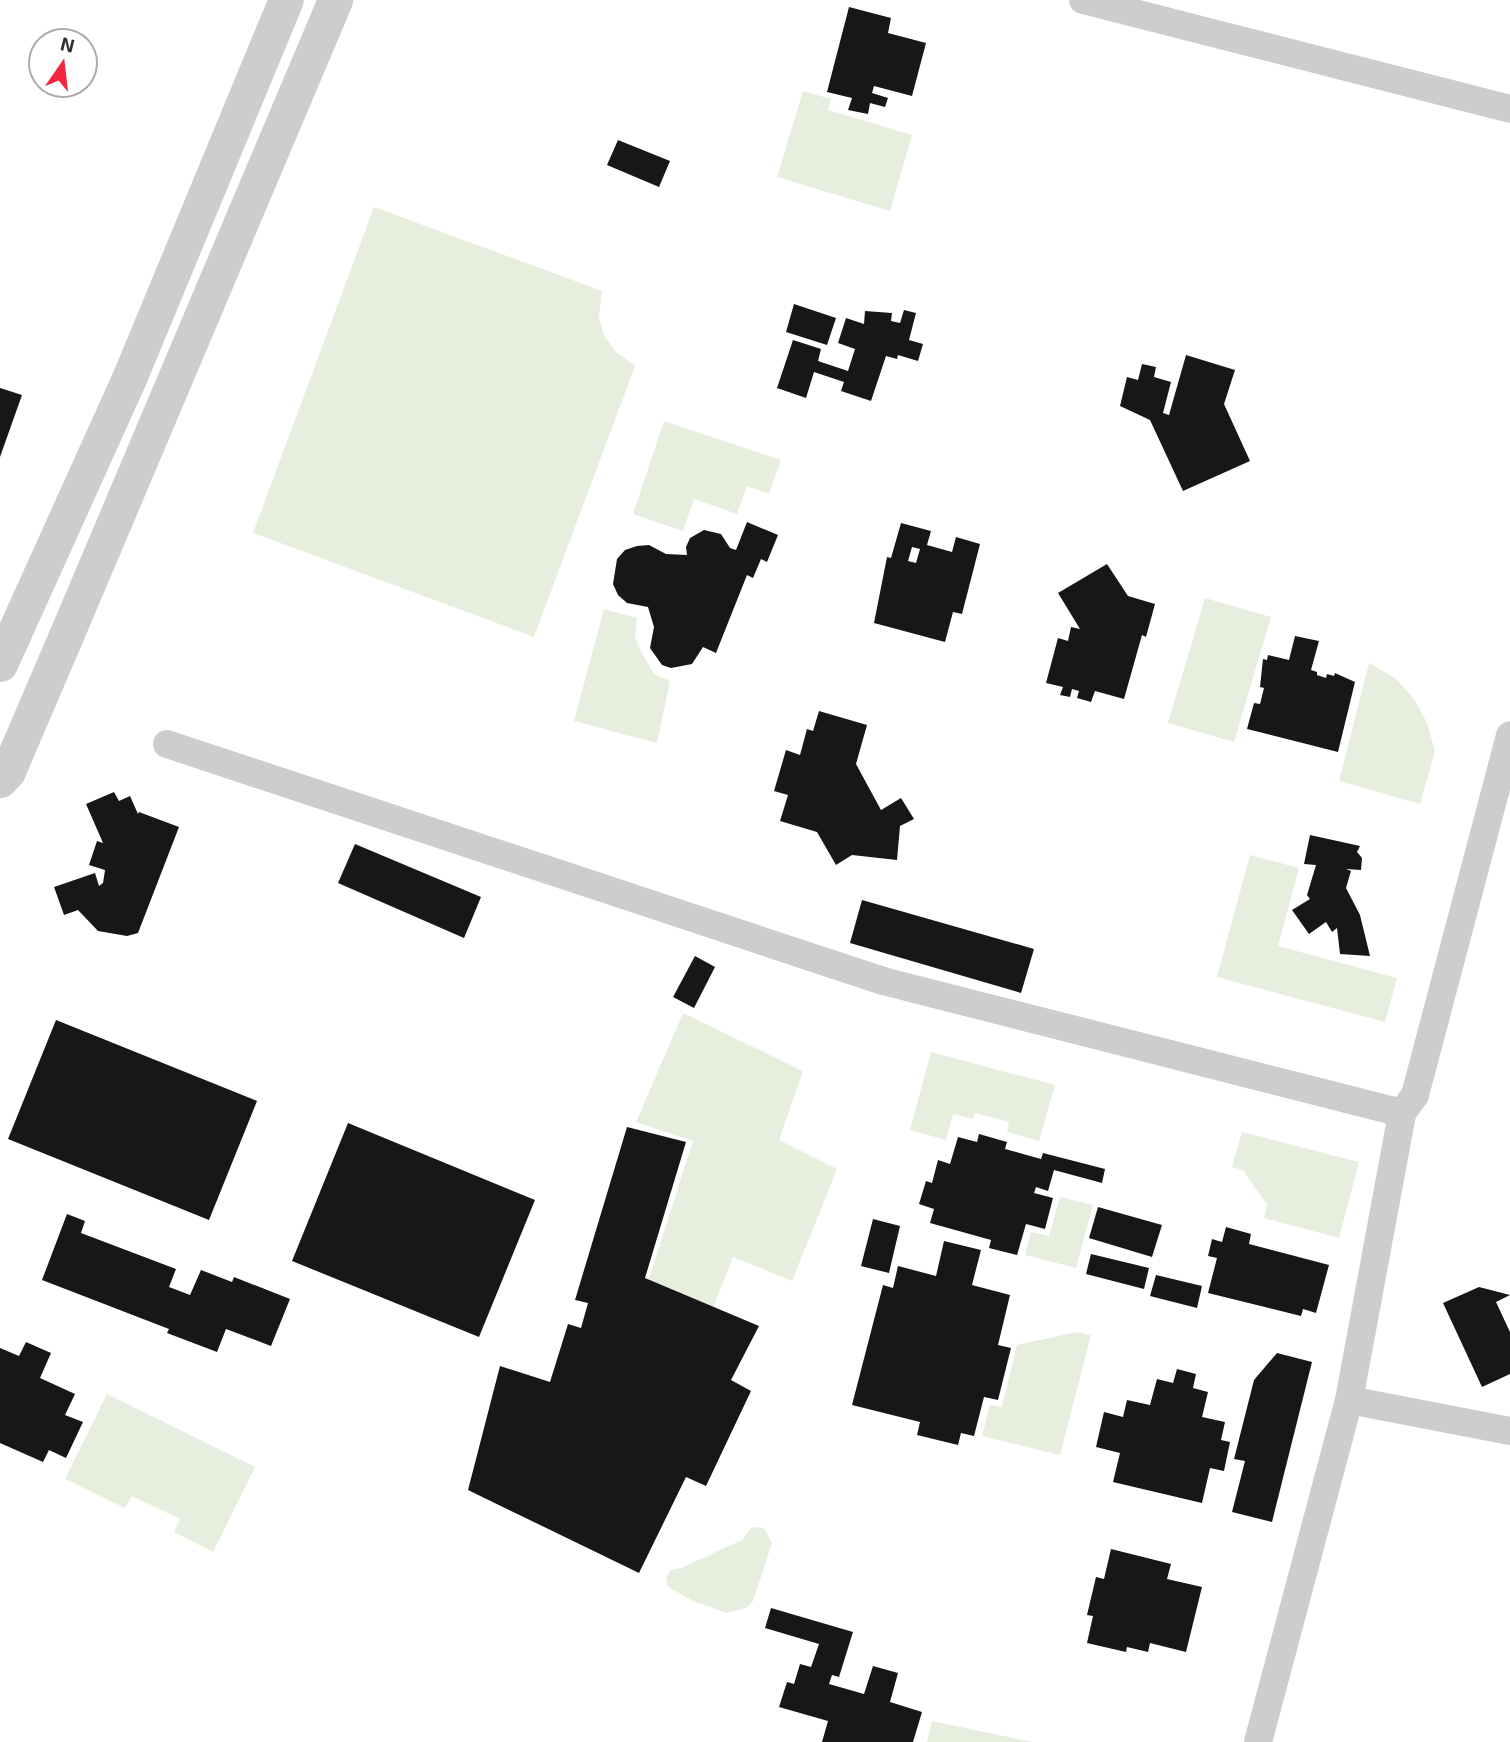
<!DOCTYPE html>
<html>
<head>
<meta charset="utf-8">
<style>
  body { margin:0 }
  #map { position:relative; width:1510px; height:1742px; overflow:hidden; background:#fff; font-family:"Exo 2",sans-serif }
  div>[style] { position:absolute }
  .green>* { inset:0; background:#e7eedd }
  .building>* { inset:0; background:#171717 }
  .minor>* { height:28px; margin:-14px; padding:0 14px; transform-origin:14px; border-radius:14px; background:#cdcdcd }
  .tertiary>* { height:35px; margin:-17.5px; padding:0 17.5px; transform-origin:17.5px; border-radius:17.5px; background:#cdcdcd }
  span { translate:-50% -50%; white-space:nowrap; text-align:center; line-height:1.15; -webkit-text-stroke:7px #fff; paint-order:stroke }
  .north { position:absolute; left:28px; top:28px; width:70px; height:70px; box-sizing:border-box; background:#fff; border:2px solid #acacac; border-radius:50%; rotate:14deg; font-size:19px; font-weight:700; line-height:28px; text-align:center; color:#303030 }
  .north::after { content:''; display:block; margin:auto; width:24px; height:32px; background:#f2273e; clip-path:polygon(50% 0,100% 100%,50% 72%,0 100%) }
</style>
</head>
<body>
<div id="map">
  <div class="green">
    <i style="clip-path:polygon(803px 91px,831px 99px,828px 110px,912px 135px,890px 211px,777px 177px)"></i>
    <i style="clip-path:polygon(374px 207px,602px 291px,599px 317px,604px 336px,616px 352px,635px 366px,534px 637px,253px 533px)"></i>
    <i style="clip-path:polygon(664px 421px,781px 460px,769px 494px,747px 486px,737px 514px,694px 499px,683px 531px,633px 514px)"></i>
    <i style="clip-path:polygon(1205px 598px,1271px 617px,1234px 742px,1168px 723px)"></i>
    <i style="clip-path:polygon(604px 609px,637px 618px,635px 637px,643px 655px,654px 674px,670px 681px,657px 743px,574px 721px)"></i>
    <i style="clip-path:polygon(1369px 663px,1395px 678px,1414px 699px,1427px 723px,1435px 751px,1420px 804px,1339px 781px)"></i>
    <i style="clip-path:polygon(1250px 855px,1299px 868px,1278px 946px,1397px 978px,1385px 1022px,1217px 977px)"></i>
    <i style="clip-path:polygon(683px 1013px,803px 1071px,779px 1140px,837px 1169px,792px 1281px,733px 1257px,713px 1308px,648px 1282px,693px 1141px,636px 1122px)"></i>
    <i style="clip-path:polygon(931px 1052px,1055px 1085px,1039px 1141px,1007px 1132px,1009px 1122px,975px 1113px,973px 1119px,953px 1114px,946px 1140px,910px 1130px)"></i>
    <i style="clip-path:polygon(1242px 1132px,1359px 1162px,1339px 1238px,1264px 1218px,1267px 1205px,1243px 1170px,1232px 1167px)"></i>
    <i style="clip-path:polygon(1060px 1197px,1093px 1205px,1076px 1268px,1025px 1255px,1031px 1232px,1049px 1236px)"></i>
    <i style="clip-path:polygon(1077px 1332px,1091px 1335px,1060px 1455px,982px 1436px,990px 1405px,1002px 1407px,1017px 1345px)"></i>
    <i style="clip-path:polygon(107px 1394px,255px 1467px,213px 1552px,174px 1532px,180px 1519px,132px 1496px,125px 1508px,65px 1479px)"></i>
    <i style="clip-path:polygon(752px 1527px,764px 1528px,772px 1543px,753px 1601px,746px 1608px,727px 1613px,693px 1601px,668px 1587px,666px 1577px,671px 1570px,681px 1568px,742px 1540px)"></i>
    <i style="clip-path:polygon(932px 1721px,1032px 1742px,927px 1742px)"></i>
  </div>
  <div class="building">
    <i style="clip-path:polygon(849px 7px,891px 18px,888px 33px,926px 43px,912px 96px,874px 86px,872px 93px,888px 98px,885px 107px,870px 103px,868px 114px,848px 110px,852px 98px,827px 92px)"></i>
    <i style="clip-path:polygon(618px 140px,670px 161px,659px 187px,607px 165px)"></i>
    <i style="clip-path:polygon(794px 304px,836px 318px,827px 345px,786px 332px)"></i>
    <i style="clip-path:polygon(904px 310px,916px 313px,909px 340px,923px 344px,918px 361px,898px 355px,897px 359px,886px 356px,871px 401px,841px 391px,844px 382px,814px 372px,806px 398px,777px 388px,793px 340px,821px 349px,818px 361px,848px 371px,855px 349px,838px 343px,846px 318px,864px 324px,865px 311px,892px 313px,891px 321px,900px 323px)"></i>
    <i style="clip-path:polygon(1186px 355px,1235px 370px,1224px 404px,1250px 461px,1183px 491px,1150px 420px,1120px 406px,1127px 377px,1138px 380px,1142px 364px,1156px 367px,1154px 377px,1171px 382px,1163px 413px,1169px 415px)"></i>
    <i style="clip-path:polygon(0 388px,22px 395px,0 457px)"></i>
    <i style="clip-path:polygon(747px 522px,778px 535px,767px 562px,761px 559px,753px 578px,747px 575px,716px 653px,703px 647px,692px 664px,671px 668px,662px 665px,650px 648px,654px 627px,648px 607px,627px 603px,618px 595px,613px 584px,617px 559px,625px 550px,637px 546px,649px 545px,666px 554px,687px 555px,686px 547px,690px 538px,704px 530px,721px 534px,730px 548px,736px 550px)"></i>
    <i style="clip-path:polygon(evenodd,901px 523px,931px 531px,927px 545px,952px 552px,956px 537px,980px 544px,962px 614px,953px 612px,945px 642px,874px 623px,887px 557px,891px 558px,901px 523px,912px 547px,920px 549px,916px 563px,908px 561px,912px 547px)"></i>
    <i style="clip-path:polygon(1107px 564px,1128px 596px,1155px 604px,1146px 637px,1142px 635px,1124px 699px,1095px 691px,1091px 702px,1077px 698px,1079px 691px,1072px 689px,1070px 697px,1060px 695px,1063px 687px,1046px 683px,1058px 638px,1068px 641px,1071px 627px,1080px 629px,1058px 593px)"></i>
    <i style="clip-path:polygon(1295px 636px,1319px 641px,1311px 670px,1317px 672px,1317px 675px,1326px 678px,1327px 674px,1334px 676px,1335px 673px,1355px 682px,1338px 752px,1247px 729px,1254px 703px,1260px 704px,1264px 688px,1260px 687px,1263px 659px,1267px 660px,1268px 655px,1289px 660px)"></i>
    <i style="clip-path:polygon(819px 711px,867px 725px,856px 764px,881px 810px,901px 798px,914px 819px,900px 826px,897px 860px,852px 855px,836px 865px,817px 832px,780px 821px,788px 795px,774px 791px,786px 750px,800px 755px,807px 729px,813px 731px)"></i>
    <i style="clip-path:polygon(114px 792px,119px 801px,130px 796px,138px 814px,139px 812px,179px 827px,138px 933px,127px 936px,98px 931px,78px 910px,64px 915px,54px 887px,95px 873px,99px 886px,103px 883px,105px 870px,89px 865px,97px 841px,103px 843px,86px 804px)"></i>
    <i style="clip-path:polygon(1310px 835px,1360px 846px,1357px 852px,1362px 858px,1361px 870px,1346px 869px,1351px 871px,1346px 888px,1360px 915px,1370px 956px,1340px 954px,1337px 928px,1332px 932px,1326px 922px,1309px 934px,1292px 910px,1310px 899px,1307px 895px,1316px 865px,1304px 864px)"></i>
    <i style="clip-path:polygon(355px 844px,481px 897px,464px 938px,338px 883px)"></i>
    <i style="clip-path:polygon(862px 900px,1034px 949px,1021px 993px,850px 943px)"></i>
    <i style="clip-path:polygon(695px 956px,715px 967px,694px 1008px,673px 997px)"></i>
    <i style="clip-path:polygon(56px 1020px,257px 1101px,209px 1220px,8px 1139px)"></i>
    <i style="clip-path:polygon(348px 1123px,535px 1200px,479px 1337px,292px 1261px)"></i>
    <i style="clip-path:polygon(627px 1127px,686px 1142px,645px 1278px,759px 1326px,731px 1380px,751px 1391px,706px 1486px,686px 1477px,639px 1573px,468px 1490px,500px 1366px,550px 1382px,568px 1324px,581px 1328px,588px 1303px,575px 1300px)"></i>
    <i style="clip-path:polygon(979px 1134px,1007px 1142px,1005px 1149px,1041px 1159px,1043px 1153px,1105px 1169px,1102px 1183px,1054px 1170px,1048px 1191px,1036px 1187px,1034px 1193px,1053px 1198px,1045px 1229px,1026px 1224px,1017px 1255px,989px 1248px,991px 1240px,930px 1223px,934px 1209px,919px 1204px,926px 1181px,932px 1183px,938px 1160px,950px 1164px,958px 1137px,977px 1142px)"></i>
    <i style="clip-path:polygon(1098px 1207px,1162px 1225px,1152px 1257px,1089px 1238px)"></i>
    <i style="clip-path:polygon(67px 1214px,85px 1221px,81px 1233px,176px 1269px,169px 1287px,190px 1295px,201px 1270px,232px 1282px,234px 1277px,290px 1299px,271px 1346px,226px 1329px,217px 1352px,167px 1333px,169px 1329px,42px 1280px)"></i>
    <i style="clip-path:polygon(873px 1219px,900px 1226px,889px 1273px,861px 1266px)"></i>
    <i style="clip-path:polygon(1226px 1227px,1251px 1234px,1249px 1244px,1329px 1265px,1316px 1313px,1303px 1309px,1301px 1316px,1208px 1293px,1217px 1258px,1208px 1256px,1212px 1239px,1222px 1242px)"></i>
    <i style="clip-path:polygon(944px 1241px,981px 1250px,972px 1285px,1010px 1295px,998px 1345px,1011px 1348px,998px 1400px,984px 1397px,974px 1436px,961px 1433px,958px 1445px,917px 1435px,920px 1422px,852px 1405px,883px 1285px,893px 1288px,898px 1266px,936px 1276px)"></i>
    <i style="clip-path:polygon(1091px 1254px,1149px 1268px,1144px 1289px,1086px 1274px)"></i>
    <i style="clip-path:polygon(1156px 1275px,1202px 1286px,1197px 1308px,1150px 1296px)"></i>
    <i style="clip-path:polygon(1479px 1287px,1510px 1295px,1496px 1302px,1510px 1332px,1510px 1374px,1482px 1387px,1443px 1303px)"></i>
    <i style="clip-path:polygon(26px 1342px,51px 1353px,40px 1378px,75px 1394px,65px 1415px,83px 1422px,66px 1458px,49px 1450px,43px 1462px,0 1443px,0 1348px,19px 1356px)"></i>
    <i style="clip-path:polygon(1277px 1353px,1312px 1362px,1272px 1522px,1232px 1512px,1245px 1461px,1234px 1459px,1254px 1380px)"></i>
    <i style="clip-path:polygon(1177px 1369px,1196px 1374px,1193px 1388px,1208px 1392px,1202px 1417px,1225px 1422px,1221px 1440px,1230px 1442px,1224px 1471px,1210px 1468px,1202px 1503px,1113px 1482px,1120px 1453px,1096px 1447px,1104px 1412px,1123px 1417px,1127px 1400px,1150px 1405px,1157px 1379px,1173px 1383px)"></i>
    <i style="clip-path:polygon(1111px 1549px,1171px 1564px,1167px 1579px,1202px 1587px,1186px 1652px,1150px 1643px,1148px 1652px,1127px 1647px,1126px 1652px,1087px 1643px,1093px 1616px,1087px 1615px,1096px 1577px,1104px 1579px)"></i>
    <i style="clip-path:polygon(771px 1608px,853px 1632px,839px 1677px,832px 1675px,829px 1684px,864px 1694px,873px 1666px,898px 1673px,890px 1702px,922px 1712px,913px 1742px,822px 1742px,828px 1721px,779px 1707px,787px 1682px,794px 1684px,800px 1664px,811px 1667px,819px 1644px,765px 1628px)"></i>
  </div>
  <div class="minor">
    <i style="left:1083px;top:0;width:441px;rotate:14.3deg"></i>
    <i style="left:167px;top:744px;width:754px;rotate:18.31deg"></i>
    <i style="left:883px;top:981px;width:536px;rotate:14.27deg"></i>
    <i style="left:1349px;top:1400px;width:292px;rotate:-79.5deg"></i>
    <i style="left:1402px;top:1113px;width:22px;rotate:-54deg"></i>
    <i style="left:1415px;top:1095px;width:372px;rotate:-75.2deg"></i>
    <i style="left:1258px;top:1742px;width:354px;rotate:-75.1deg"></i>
    <i style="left:1349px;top:1400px;width:164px;rotate:10.9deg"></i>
  </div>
  <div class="tertiary">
    <i style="left:0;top:664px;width:316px;rotate:-65.7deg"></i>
    <i style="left:130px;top:376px;width:407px;rotate:-67.5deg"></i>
    <i style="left:0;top:780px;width:12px;rotate:-48deg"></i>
    <i style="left:8px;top:771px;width:145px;rotate:-66.8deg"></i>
    <i style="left:65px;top:638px;width:693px;rotate:-67.06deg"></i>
  </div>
  <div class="north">N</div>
</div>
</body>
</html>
